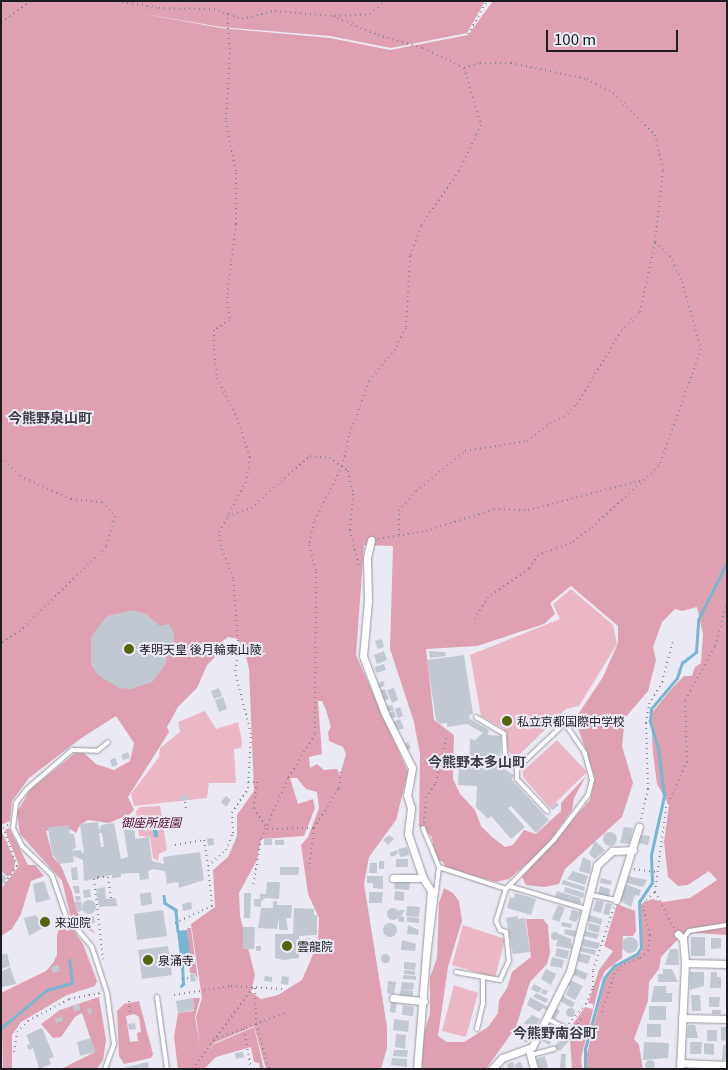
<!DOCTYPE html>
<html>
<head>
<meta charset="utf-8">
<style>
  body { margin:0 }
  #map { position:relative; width:728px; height:1070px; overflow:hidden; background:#ebe9f4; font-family:Georgia,"Noto Sans JP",serif }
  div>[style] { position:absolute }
  .green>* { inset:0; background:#ecb7c4 }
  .forest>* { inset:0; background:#dfa1b1 }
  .water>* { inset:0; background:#76b7cf }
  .stream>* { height:2.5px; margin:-1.25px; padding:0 1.25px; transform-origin:1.25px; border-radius:1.25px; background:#76b7cf }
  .building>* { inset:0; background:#c1c8d2 }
  .round { border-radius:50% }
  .path>* { height:2px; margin-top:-1px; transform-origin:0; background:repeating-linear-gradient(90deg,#87858d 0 1px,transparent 0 5px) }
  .roads { filter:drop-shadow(0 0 1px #9998a2) drop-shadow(0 0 1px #9998a2) }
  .lane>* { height:4px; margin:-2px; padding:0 2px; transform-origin:2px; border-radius:2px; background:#fff }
  .street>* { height:7px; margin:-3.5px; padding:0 3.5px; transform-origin:3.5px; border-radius:3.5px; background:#fff }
  .dots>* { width:14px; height:14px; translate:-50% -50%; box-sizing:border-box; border:2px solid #ebe9f4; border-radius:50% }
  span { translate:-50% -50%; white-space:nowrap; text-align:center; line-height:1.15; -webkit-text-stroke:4px #ebe9f4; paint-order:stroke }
  .poi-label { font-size:12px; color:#1d1c20 }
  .left { translate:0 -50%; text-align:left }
  .park-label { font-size:12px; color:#500826; font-style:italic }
  .neighbourhood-label { font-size:14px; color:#3e3d46; font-weight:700 }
  .frame { position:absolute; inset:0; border:2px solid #1d1c20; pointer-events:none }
  .scale { position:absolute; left:546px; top:30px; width:132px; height:22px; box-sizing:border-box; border:2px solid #1d1c20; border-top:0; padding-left:6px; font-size:15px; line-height:18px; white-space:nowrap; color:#1d1c20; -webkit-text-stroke:4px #ebe9f4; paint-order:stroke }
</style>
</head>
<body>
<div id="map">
  <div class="green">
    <i style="clip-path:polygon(571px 589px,613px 625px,617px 644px,579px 706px,566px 709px,515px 759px,507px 750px,504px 729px,481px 716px,470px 655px,560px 619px,553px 604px)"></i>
    <i style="clip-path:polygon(205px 711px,216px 729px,238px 722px,242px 741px,241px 748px,234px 749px,236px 783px,209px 783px,207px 798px,134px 806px,131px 794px,159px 757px,160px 748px,180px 732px,178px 722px)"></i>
    <i style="clip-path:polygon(557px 740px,587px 772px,550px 808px,523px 777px,523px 771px)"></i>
    <i style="clip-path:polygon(160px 806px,167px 850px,159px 854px,158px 861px,153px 858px,150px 837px,139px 836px,136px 811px,140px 807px)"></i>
    <i style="clip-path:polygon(463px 925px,505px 939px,495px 978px,452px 965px)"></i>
    <i style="clip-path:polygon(454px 985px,478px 993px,466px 1037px,442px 1031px)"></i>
  </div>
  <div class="forest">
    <i style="clip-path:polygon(evenodd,1px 1px,485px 1px,467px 33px,391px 48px,330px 36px,221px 27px,139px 13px,221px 28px,330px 38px,390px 50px,468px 35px,493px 1px,727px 1px,727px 935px,694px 933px,680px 937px,661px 957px,659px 969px,649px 982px,648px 1001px,634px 1039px,639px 1045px,643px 1069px,587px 1069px,585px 1061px,606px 977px,616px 965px,642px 952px,641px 904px,652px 899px,663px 902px,690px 898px,717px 880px,709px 871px,688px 885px,678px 886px,668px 877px,664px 842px,669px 805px,657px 784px,653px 754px,651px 714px,673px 687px,684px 676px,692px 676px,695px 667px,701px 663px,703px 634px,697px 607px,682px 611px,675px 609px,662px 622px,653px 647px,656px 660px,648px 691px,625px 718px,622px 746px,633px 783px,622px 817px,565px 869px,559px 884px,544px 887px,526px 885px,522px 877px,590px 800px,595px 778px,577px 725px,577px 716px,603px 677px,618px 643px,618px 626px,571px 586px,550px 603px,555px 614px,544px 624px,477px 646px,426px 649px,434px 720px,454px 735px,453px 779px,460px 794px,475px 810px,481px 826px,492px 837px,505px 847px,513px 845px,524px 830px,536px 834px,561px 811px,561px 803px,586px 776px,574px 798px,572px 810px,545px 848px,509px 879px,496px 882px,446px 868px,443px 862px,435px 859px,432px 837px,419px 826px,420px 754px,414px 722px,390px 649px,393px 546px,364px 545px,356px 655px,408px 772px,396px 820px,369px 857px,364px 884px,387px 1027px,387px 1048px,381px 1069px,266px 1069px,254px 1026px,214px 1043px,207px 1052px,214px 1044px,254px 1027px,264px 1069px,260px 1069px,259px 1063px,254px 1062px,251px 1047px,216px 1057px,204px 1069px,178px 1069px,174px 1037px,178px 1013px,194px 1011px,193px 998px,200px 998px,195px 1017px,200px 1046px,196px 1017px,202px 998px,191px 924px,215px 907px,213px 870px,228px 857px,237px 836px,237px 815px,254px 791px,249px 669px,244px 648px,237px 639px,228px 637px,220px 643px,218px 654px,207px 665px,197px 688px,178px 707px,167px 727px,169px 732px,128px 797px,134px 810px,130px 814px,109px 823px,88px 820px,80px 825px,76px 833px,65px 826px,46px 831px,53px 857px,61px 866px,72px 892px,77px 912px,95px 933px,77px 924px,70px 914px,62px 881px,20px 834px,17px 812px,30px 790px,75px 753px,84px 753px,96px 764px,114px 770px,130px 761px,134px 743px,116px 716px,80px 739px,29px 778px,12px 801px,10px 821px,1px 825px,1px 1px,318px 701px,322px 701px,326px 710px,331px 727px,328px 732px,329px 741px,343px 747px,346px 754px,340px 775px,337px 769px,324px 770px,317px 764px,310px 768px,309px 757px,322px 754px,318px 701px,1px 1px,290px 778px,297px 778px,306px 789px,317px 792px,319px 808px,308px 837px,301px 845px,308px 894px,319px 918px,318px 943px,302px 980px,278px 995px,261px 999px,251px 992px,255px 975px,240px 916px,239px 893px,257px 860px,261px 839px,304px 836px,315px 808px,313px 799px,298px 804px,290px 778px)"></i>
    <i style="clip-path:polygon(9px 828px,28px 865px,35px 865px,44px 876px,31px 881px,21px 914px,12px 929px,1px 936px,1px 889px,19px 866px,5px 830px)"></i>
    <i style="clip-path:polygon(1px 830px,15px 861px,14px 870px,8px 877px,1px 871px)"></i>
    <i style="clip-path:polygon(444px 888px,453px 893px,459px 901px,462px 921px,448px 967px,438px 1036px,447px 1042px,464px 1042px,488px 1027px,498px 1013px,499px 1000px,507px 988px,512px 972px,531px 957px,526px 919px,543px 919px,548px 925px,550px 953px,547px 964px,530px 982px,516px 1027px,486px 1069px,424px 1069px,420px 1064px,423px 1036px,430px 1014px,430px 977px,437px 958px,439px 903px)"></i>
    <i style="clip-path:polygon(617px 904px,635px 911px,636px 931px,633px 936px,623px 936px,622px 958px,605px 971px,600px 982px,581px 1058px,582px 1069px,572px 1069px,570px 1040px,565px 1035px,585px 1007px,593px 1009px,593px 1004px,588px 1003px,599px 970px,613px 951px,604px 946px)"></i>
    <i style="clip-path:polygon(61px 924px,71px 926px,83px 944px,97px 981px,95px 986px,67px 995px,21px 1022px,12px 1035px,12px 1069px,3px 1069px,1px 993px,46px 971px,53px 963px,57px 955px,57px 935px)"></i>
    <i style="clip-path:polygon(187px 928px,191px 928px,198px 981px,195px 973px,190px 973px)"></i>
    <i style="clip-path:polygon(99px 997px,106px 1040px,103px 1060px,97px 1069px,61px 1069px,95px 1052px,82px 1013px,75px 1017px,61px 1037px,53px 1038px,41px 1024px,60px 1010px)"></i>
    <i style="clip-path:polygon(evenodd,139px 1001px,153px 1054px,151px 1058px,124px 1064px,119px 1056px,117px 1011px,124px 1004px,139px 1001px,134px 1014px,139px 1017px,141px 1032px,137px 1033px,138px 1041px,130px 1042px,126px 1016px,134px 1014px)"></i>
  </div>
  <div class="water">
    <i style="clip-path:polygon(151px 818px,158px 829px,158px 838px,154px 837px,152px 827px,145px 822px)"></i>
    <i style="clip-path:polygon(187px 930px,191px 964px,181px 965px,177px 931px)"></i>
  </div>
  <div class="stream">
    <i style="left:164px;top:896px;width:7px;rotate:82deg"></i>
    <i style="left:165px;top:903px;width:13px;rotate:32deg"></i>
    <i style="left:176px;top:910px;width:21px;rotate:85deg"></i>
    <i style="left:181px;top:986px;width:3px;rotate:-45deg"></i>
    <i style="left:183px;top:984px;width:19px;rotate:-93deg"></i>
    <i style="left:1px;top:1028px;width:60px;rotate:-39.6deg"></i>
    <i style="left:47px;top:990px;width:26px;rotate:-16deg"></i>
    <i style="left:72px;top:983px;width:23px;rotate:-97deg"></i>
    <i style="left:585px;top:1069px;width:20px;rotate:-90deg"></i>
    <i style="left:585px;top:1049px;width:73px;rotate:-75deg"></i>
    <i style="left:604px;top:978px;width:16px;rotate:-50deg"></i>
    <i style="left:614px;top:966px;width:26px;rotate:-28deg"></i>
    <i style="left:637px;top:954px;width:7px;rotate:-56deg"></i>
    <i style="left:641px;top:948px;width:46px;rotate:-92.5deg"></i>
    <i style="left:639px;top:902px;width:23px;rotate:-56deg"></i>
    <i style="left:652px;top:883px;width:28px;rotate:-92deg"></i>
    <i style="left:651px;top:855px;width:60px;rotate:-77.6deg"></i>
    <i style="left:664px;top:796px;width:48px;rotate:-97.1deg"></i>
    <i style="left:658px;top:748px;width:28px;rotate:-107deg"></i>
    <i style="left:650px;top:721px;width:12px;rotate:-85deg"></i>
    <i style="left:651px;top:709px;width:40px;rotate:-50deg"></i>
    <i style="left:677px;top:678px;width:16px;rotate:-72deg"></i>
    <i style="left:682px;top:663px;width:18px;rotate:-38deg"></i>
    <i style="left:696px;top:652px;width:32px;rotate:-86deg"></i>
    <i style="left:698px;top:620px;width:65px;rotate:-63.4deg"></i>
  </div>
  <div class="building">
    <i style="clip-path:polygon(133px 610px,146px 614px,160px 626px,169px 624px,175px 635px,173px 637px,175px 645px,168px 647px,166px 664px,152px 682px,131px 689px,119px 688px,98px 675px,91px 664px,91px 637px,107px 616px)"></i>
    <i style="clip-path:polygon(382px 639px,384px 647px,378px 649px,375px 641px)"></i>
    <i style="clip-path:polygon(384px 651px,387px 660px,377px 664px,374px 655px)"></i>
    <i style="clip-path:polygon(429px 651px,445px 652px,446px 656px,430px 658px)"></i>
    <i style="clip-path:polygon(464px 655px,473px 714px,469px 715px,470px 719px,489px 730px,488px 735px,501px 736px,500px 766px,515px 776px,511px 779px,549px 820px,536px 833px,511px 806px,508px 808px,525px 827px,511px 839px,491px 816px,488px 819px,476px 807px,477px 786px,458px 785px,459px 764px,469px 764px,470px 739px,475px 740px,483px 733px,467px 724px,447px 727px,447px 723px,440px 724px,436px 720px,427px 660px)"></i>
    <i style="clip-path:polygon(384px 664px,386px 670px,376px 673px,375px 667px)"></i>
    <i style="clip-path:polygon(383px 681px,385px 686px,379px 688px,377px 684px)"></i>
    <i style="clip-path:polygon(219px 688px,222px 696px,214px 699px,211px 691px)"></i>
    <i style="clip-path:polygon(394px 688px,398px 700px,392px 703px,387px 690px)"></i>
    <i style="clip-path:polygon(385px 689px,389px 699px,383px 701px,379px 691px)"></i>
    <i style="clip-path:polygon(223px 697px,227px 709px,219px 712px,215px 700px)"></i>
    <i style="clip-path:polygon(392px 705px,394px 710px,387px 712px,385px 707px)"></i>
    <i style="clip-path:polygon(400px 707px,403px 716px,398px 718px,395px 709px)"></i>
    <i style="clip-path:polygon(394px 711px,396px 717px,390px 719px,388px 713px)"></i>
    <i style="clip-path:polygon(400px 719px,404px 728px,397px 731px,393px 722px)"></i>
    <i style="clip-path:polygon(408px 742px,411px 748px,406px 751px,403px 745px)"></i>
    <i style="clip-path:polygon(128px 752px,130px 758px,123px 760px,121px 755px)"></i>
    <i style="clip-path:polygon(115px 758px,118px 765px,112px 767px,110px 760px)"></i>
    <i style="clip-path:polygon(188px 795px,189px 799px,181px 801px,180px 796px)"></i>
    <i style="clip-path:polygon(226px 796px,231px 800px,226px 807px,221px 802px)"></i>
    <i style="clip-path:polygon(556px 802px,559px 805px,553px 810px,550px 808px)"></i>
    <i style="clip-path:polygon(evenodd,135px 817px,135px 839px,149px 837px,152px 861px,164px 864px,163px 857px,200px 852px,204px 880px,179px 888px,178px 882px,167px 884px,165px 871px,153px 869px,148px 871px,149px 879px,140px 880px,139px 873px,130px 873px,121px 874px,121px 877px,112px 878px,112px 875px,84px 881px,83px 860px,73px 856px,74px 862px,59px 864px,52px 853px,48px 827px,69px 825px,70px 834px,74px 834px,76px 847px,72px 851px,81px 850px,82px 853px,84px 853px,80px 824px,98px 822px,99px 831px,101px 825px,114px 823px,121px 859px,128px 857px,122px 819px,135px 817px,99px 833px,102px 833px,104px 847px,101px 847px,99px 833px)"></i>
    <i style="clip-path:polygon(624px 827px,633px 828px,629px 844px,620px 843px)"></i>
    <i class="round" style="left:603px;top:832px;width:14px;height:14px"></i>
    <i style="clip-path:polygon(389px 835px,394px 839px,388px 845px,383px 840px)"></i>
    <i style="clip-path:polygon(640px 835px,650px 836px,648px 845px,638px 843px)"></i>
    <i style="clip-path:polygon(213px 838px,214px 845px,208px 846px,207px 839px)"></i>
    <i style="clip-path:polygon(264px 839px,272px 839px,272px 845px,264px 845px)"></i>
    <i style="clip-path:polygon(275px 840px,284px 840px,284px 845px,275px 845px)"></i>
    <i style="clip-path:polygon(595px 841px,605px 850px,595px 859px,589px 854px)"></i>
    <i style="clip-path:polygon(407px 847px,409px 855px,400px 857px,398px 849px)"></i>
    <i style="clip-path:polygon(397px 850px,398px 854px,391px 857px,390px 853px)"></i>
    <i style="clip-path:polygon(583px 857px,591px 861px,590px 874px,579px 871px)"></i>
    <i style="clip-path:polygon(396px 859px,408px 859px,408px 867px,396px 867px)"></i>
    <i style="clip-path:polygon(379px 861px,384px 861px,384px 869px,379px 869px)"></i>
    <i style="clip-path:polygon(370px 863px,377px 863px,377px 873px,369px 873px)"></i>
    <i style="clip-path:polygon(77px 867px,78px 880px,72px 880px,71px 868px)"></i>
    <i style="clip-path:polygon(280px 867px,299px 867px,298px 875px,280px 875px)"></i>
    <i style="clip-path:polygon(573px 871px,588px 876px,585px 885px,567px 879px)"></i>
    <i style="clip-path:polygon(1px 873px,7px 878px,1px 887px)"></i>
    <i style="clip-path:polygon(367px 876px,383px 876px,383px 889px,373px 888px,373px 883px,367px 883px)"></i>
    <i style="clip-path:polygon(628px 876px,647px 880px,646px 882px,643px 887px,627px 883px)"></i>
    <i style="clip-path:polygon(601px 878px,612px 881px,611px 885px,600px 883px)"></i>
    <i style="clip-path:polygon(395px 880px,410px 882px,409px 890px,394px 889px)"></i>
    <i style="clip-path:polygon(563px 880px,585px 887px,584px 891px,562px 884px)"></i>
    <i style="clip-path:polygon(44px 881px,50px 899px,36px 903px,33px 884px)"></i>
    <i style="clip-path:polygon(267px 882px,280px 882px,279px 899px,266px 898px,261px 901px,261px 907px,254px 906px,254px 899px,260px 899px,260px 894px,266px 894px)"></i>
    <i style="clip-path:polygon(625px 884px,641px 890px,639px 896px,635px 895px,631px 907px,619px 900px)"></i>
    <i style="clip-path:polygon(73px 886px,79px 886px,80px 893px,75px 894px)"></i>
    <i style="clip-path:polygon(600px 886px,610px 889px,609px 897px,598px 894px)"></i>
    <i style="clip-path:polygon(105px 887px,106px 899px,116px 898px,117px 906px,99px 907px,96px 889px)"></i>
    <i style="clip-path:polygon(565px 887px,584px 893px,583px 898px,564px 892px)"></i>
    <i style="clip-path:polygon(90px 889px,91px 897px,84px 898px,83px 890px)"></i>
    <i style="clip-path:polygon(395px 891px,404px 892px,404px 901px,394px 900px)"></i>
    <i style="clip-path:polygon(557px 891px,580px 898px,581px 904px,555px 897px)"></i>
    <i style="clip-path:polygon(151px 892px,152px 904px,141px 906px,140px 894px)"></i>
    <i style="clip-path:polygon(369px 892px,383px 892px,382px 903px,369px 903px)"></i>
    <i style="clip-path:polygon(244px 893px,251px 893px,250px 918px,244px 918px)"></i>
    <i style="clip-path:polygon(515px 893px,536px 899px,531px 915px,507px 908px,510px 897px,514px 898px)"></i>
    <i style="clip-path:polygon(75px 896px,80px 896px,81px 900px,76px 901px)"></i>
    <i class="round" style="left:82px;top:900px;width:14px;height:14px"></i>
    <i style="clip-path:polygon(596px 900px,604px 902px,601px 913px,593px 911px)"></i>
    <i style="clip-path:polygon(81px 901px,82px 911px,77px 912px,75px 902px)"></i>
    <i style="clip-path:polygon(273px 901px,277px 901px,277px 905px,292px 905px,291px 918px,286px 918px,288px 930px,279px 930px,279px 917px,277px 929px,258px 928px,261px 908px,273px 908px)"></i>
    <i style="clip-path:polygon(191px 902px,192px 909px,183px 911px,182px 904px)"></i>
    <i style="clip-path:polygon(606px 903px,612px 904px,609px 915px,603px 914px)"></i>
    <i style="clip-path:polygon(558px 905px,565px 908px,559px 922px,552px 919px)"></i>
    <i style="clip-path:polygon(407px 906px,420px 907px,419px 917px,406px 916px)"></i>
    <i class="round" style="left:387px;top:908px;width:12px;height:12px"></i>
    <i style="clip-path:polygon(294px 908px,314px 909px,314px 915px,317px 915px,317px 935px,299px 936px,299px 940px,310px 938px,310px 950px,299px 950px,299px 958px,283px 960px,275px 958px,275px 934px,293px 934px)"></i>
    <i style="clip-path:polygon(163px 910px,167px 936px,137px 940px,134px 914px)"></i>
    <i style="clip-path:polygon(399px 910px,405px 910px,401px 916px,404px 917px,404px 922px,398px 921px)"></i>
    <i style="clip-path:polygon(572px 910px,581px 912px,576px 922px,569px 920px)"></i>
    <i style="clip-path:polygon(36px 915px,44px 927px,29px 936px,24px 918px)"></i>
    <i style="clip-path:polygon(589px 915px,602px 919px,601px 925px,588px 921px)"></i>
    <i style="clip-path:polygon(94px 916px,95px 923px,84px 923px,81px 917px)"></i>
    <i style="clip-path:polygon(518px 916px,518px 919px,525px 918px,530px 952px,513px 954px,506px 918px)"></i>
    <i style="clip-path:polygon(407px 917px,419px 918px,419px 923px,407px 922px)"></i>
    <i style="clip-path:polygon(562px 922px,572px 924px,571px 928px,561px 926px)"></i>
    <i style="clip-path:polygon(589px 923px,600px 926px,599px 933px,588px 930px)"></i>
    <i class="round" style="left:383px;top:923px;width:14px;height:14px"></i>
    <i style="clip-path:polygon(408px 925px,419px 930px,418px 935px,407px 934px)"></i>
    <i style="clip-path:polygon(243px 927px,255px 927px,254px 949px,243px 949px)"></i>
    <i style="clip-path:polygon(565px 929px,576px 931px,575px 937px,564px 934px)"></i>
    <i style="clip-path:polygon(585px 931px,599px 934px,597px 939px,584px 936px)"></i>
    <i class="round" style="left:551px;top:932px;width:8px;height:8px"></i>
    <i style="clip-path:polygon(559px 934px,571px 939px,572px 949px,556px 946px)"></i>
    <i style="clip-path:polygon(691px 937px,705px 937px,705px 956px,691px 956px)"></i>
    <i class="round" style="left:622px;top:937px;width:16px;height:16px"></i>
    <i style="clip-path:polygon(711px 938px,721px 938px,721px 948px,711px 949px)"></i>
    <i style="clip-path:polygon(583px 939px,600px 943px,598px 949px,581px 946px)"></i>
    <i style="clip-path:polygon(402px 940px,416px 944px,415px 951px,401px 950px)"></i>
    <i style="clip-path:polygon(168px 946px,172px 975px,142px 979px,138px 950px)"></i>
    <i style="clip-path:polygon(256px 946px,261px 946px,261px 951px,256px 951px)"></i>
    <i style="clip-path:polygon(580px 947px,596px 950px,595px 955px,579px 951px)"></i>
    <i style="clip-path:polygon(557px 948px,569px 951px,567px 959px,555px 956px)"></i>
    <i style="clip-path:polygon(670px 949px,678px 949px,679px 965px,665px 965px)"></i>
    <i style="clip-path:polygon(7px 953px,10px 966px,1px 969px,1px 955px)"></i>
    <i style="clip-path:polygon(579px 953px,591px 956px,588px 964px,577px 961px)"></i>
    <i class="round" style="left:380.5px;top:953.5px;width:9px;height:9px"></i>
    <i style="clip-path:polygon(552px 957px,564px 960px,562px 968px,550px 966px)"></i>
    <i style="clip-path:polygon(404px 962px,416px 963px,415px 970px,404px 969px)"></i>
    <i style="clip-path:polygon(58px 965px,60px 971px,53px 973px,51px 967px)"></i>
    <i style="clip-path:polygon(10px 967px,16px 984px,1px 987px,1px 972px)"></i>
    <i style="clip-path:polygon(575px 968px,588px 974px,585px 980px,572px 974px)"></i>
    <i style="clip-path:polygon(546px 969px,556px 974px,551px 985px,541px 979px)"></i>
    <i style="clip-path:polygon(663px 969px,672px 969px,678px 982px,658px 982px,658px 974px,663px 974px)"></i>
    <i style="clip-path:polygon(404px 970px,415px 971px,415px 975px,404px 974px)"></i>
    <i style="clip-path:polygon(690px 972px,704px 972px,704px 986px,690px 990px)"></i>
    <i style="clip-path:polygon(711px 972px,717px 972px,717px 977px,721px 977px,721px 988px,710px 988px)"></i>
    <i style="clip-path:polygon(195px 973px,196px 981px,191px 982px,190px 974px)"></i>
    <i style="clip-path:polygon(403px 975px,416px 976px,416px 980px,403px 979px)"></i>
    <i style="clip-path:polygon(265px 976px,272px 977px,272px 982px,264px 981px)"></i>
    <i style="clip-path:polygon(282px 976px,289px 977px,288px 985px,281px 984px)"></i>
    <i style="clip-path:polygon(568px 979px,583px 986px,575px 1000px,566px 995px,570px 986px,565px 984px)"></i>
    <i style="clip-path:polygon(388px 981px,396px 982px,394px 995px,387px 993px)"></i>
    <i style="clip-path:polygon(402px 982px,414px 983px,413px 990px,401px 989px)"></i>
    <i style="clip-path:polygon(534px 984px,542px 988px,539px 993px,531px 989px)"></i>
    <i style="clip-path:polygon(654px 986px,666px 986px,666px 993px,672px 993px,672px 1002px,651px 1002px)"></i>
    <i style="clip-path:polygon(401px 989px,413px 991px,413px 996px,400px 995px)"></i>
    <i style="clip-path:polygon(543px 989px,548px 991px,546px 995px,541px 993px)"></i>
    <i style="clip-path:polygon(536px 993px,548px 999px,546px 1003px,533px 997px)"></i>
    <i style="clip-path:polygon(691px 995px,700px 995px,701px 1011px,692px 1011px)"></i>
    <i style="clip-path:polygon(563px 996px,575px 1003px,572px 1008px,560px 1001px)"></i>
    <i style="clip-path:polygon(530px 997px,548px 1007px,547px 1010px,543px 1008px,539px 1012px,527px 1005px)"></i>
    <i style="clip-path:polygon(709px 997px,720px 997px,719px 1007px,709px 1007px)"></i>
    <i style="clip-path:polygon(193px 998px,194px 1010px,178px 1013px,176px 1001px)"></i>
    <i style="clip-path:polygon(391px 1001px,397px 1002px,395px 1013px,390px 1012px)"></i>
    <i style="clip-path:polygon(79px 1004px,80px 1010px,74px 1011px,73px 1006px)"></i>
    <i style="clip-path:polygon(403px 1005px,414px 1007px,413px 1016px,402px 1015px)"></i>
    <i style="clip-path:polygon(649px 1006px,666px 1006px,666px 1020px,649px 1020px)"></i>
    <i style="clip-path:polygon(555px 1007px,560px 1011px,555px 1019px,550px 1016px)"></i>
    <i class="round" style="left:565.5px;top:1007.5px;width:9px;height:9px"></i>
    <i style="clip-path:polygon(91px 1008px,92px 1013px,88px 1014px,87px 1009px)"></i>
    <i style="clip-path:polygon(712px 1010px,721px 1010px,721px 1014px,712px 1014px)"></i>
    <i style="clip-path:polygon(532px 1015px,540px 1019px,535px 1029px,524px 1023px)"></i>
    <i style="clip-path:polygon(62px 1017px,63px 1021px,56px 1023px,55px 1018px)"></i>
    <i style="clip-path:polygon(394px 1019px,409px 1021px,408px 1032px,393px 1030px)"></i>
    <i style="clip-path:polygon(135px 1023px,136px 1029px,129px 1030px,128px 1024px)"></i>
    <i style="clip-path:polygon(547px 1023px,557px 1029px,553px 1035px,543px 1029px)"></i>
    <i style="clip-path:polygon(647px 1024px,661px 1024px,661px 1037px,647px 1037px)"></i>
    <i style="clip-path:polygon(520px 1025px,533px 1032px,531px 1036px,518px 1029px)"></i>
    <i style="clip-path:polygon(688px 1025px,695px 1025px,698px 1038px,687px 1038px)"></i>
    <i style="clip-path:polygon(721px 1027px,727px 1027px,727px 1041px,721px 1040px)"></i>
    <i style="clip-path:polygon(42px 1028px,54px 1057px,49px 1059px,51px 1064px,39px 1069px,33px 1048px,29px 1050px,27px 1045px,30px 1044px,26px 1035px)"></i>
    <i style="clip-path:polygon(543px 1030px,553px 1036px,551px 1040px,540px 1034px)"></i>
    <i style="clip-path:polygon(707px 1030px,717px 1030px,717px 1041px,707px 1041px)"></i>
    <i style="clip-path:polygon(396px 1034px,406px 1035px,405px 1049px,395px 1047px)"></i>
    <i style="clip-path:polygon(522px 1034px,530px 1038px,527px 1043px,519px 1039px)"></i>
    <i style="clip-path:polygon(541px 1036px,551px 1042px,549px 1045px,539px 1039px)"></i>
    <i style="clip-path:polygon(563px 1036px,569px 1041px,560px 1051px,554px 1047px)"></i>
    <i style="clip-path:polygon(91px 1038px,95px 1052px,80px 1056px,77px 1042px)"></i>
    <i style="clip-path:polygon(644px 1042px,669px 1043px,668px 1058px,643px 1060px)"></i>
    <i style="clip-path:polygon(690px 1042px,702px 1042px,701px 1054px,690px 1054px)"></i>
    <i style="clip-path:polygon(704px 1043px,714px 1044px,714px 1055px,704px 1054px)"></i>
    <i style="clip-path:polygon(723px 1045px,727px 1045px,727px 1060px,722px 1060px)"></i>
    <i style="clip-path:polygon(394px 1050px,408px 1050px,407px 1057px,393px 1056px)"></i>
    <i style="clip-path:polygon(243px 1052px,244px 1057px,236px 1059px,235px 1053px)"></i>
    <i style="clip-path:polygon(561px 1054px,566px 1054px,565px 1069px,560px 1069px)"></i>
    <i style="clip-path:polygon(545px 1056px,548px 1069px,539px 1069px,536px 1059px)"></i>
    <i style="clip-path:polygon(392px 1058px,407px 1059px,407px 1067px,391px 1065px)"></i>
    <i class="round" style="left:645px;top:1060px;width:10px;height:10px"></i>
    <i style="clip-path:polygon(148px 1062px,149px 1069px,123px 1069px,123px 1068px)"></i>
    <i style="clip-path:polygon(513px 1062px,515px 1069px,508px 1069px,507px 1064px)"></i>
    <i style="clip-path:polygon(521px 1062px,523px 1069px,516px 1069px,515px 1064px)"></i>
  </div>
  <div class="path">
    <i style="left:117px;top:1px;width:43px;rotate:9.5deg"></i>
    <i style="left:159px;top:8px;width:55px;rotate:1deg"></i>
    <i style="left:214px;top:9px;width:30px;rotate:20deg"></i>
    <i style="left:242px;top:19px;width:34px;rotate:-14deg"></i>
    <i style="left:275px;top:11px;width:58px;rotate:4.9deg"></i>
    <i style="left:333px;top:16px;width:49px;rotate:22.9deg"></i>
    <i style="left:378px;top:35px;width:47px;rotate:16.1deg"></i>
    <i style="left:423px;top:48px;width:46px;rotate:26deg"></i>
    <i style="left:464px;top:68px;width:59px;rotate:73.4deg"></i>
    <i style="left:481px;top:125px;width:51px;rotate:115.6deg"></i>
    <i style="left:459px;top:171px;width:67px;rotate:124.6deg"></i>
    <i style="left:421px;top:226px;width:32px;rotate:110deg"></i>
    <i style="left:410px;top:256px;width:72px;rotate:93.2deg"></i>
    <i style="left:406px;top:328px;width:24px;rotate:118deg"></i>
    <i style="left:395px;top:349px;width:41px;rotate:129.1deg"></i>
    <i style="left:369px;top:381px;width:59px;rotate:110deg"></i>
    <i style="left:349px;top:436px;width:31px;rotate:103deg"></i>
    <i style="left:342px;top:466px;width:63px;rotate:116.6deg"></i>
    <i style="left:314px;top:522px;width:24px;rotate:102deg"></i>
    <i style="left:309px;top:545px;width:28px;rotate:75deg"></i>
    <i style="left:316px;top:572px;width:162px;rotate:90.4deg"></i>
    <i style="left:315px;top:734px;width:52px;rotate:121.5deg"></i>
    <i style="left:288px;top:778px;width:67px;rotate:113.9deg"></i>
    <i style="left:261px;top:839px;width:49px;rotate:99.5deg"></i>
    <i style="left:227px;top:13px;width:40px;rotate:85.7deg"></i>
    <i style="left:230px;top:53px;width:68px;rotate:93.4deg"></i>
    <i style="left:226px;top:121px;width:53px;rotate:79.1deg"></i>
    <i style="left:236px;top:173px;width:51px;rotate:90deg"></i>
    <i style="left:236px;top:224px;width:74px;rotate:97deg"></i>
    <i style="left:227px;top:297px;width:23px;rotate:83deg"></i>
    <i style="left:230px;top:320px;width:19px;rotate:148deg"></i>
    <i style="left:214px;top:330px;width:19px;rotate:90deg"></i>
    <i style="left:214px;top:349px;width:29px;rotate:84deg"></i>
    <i style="left:217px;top:378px;width:45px;rotate:63.4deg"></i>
    <i style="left:237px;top:418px;width:41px;rotate:71.6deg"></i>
    <i style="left:250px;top:457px;width:25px;rotate:99deg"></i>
    <i style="left:246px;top:482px;width:38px;rotate:118deg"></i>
    <i style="left:335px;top:16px;width:35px;rotate:-3deg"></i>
    <i style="left:370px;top:14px;width:20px;rotate:-41deg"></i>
    <i style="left:1px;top:22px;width:37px;rotate:-35deg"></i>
    <i style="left:468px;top:34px;width:38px;rotate:-60deg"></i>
    <i style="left:464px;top:68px;width:17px;rotate:-17deg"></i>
    <i style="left:480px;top:63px;width:31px"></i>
    <i style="left:511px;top:63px;width:78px;rotate:11.9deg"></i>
    <i style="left:587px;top:79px;width:30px;rotate:28deg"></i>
    <i style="left:613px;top:93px;width:59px;rotate:45deg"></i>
    <i style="left:655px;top:135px;width:37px;rotate:77deg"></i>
    <i style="left:663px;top:171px;width:71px;rotate:96.4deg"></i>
    <i style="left:655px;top:242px;width:21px;rotate:43deg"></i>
    <i style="left:670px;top:256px;width:29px;rotate:65deg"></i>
    <i style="left:682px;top:282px;width:70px;rotate:74.2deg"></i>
    <i style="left:701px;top:349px;width:124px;rotate:109.7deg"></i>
    <i style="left:659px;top:466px;width:93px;rotate:137.6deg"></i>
    <i style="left:590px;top:529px;width:24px;rotate:144deg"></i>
    <i style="left:571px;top:543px;width:35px;rotate:160deg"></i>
    <i style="left:538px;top:555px;width:17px;rotate:123deg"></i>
    <i style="left:529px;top:569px;width:50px;rotate:145.7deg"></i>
    <i style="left:488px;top:597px;width:26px;rotate:121deg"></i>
    <i style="left:1px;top:457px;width:27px;rotate:45deg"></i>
    <i style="left:20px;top:476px;width:56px;rotate:24.3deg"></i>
    <i style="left:71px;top:499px;width:31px;rotate:6deg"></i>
    <i style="left:102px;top:502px;width:19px;rotate:47deg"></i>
    <i style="left:115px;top:516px;width:32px;rotate:106deg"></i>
    <i style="left:106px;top:547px;width:120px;rotate:135.7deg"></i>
    <i style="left:20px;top:631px;width:22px;rotate:148deg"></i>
    <i style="left:399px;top:535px;width:24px;rotate:-90deg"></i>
    <i style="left:399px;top:511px;width:26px;rotate:-50deg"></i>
    <i style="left:416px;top:491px;width:63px;rotate:-39.2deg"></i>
    <i style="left:465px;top:451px;width:63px;rotate:-9.2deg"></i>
    <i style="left:527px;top:441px;width:29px;rotate:-38deg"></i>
    <i style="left:550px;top:423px;width:15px;rotate:-23deg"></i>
    <i style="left:564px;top:417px;width:18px;rotate:-45deg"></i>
    <i style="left:577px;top:404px;width:85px;rotate:-58.9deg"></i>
    <i style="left:621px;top:331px;width:27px;rotate:-45deg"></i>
    <i style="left:640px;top:312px;width:72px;rotate:-77.9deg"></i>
    <i style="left:378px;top:539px;width:49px;rotate:-9.5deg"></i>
    <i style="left:426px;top:531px;width:71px;rotate:-17.9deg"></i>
    <i style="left:494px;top:509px;width:34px;rotate:2deg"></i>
    <i style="left:528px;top:510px;width:119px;rotate:-14.6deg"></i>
    <i style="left:248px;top:782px;width:9px"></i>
    <i style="left:257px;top:782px;width:26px;rotate:97deg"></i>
    <i style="left:254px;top:808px;width:25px;rotate:58deg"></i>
    <i style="left:267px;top:829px;width:47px;rotate:-1.2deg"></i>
    <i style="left:314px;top:828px;width:41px;rotate:97deg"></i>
    <i style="left:185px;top:802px;width:8px;rotate:83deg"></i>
    <i style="left:641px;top:819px;width:31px;rotate:-77deg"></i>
    <i style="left:648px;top:789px;width:66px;rotate:-91.7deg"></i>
    <i style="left:646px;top:723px;width:19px;rotate:-81deg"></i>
    <i style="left:649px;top:704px;width:26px;rotate:-59deg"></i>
    <i style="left:662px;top:682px;width:42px;rotate:-75deg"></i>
    <i style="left:424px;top:823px;width:25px;rotate:-85deg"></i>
    <i style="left:426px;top:798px;width:18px;rotate:-56deg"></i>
    <i style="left:436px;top:783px;width:49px;rotate:-77.1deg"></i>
    <i style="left:314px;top:828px;width:47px;rotate:-58deg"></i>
    <i style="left:339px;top:788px;width:20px;rotate:-84deg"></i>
    <i style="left:175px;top:845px;width:29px;rotate:-10deg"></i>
    <i style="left:204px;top:840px;width:26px;rotate:81deg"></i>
    <i style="left:634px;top:869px;width:22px;rotate:8deg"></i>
    <i style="left:98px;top:877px;width:10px"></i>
    <i style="left:108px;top:877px;width:22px;rotate:82deg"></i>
    <i style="left:98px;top:878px;width:4px;rotate:166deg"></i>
    <i style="left:94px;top:879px;width:81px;rotate:83.6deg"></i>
    <i style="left:1px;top:880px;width:5px;rotate:37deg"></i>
    <i style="left:5px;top:883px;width:21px;rotate:-55deg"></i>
    <i style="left:17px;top:866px;width:40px;rotate:-110.2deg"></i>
    <i style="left:3px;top:828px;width:6px;rotate:-31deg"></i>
    <i style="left:175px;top:923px;width:41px;rotate:-24.7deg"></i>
    <i style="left:212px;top:906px;width:40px;rotate:-95.7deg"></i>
    <i style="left:208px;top:866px;width:24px;rotate:-42deg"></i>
    <i style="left:226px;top:850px;width:18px;rotate:-68deg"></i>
    <i style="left:233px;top:833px;width:20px;rotate:-93deg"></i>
    <i style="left:232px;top:813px;width:30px;rotate:-57deg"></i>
    <i style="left:248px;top:788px;width:54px;rotate:-86.8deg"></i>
    <i style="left:251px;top:734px;width:65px;rotate:-104.3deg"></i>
    <i style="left:235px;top:671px;width:20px;rotate:-79deg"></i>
    <i style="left:239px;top:651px;width:73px;rotate:-94.7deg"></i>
    <i style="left:233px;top:578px;width:34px;rotate:-111deg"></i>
    <i style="left:221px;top:546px;width:14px;rotate:-98deg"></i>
    <i style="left:219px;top:532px;width:18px;rotate:-61deg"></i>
    <i style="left:228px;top:516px;width:24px;rotate:-19deg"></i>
    <i style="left:251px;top:508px;width:79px;rotate:-41.4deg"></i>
    <i style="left:310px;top:456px;width:19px;rotate:6deg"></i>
    <i style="left:329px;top:458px;width:23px;rotate:34deg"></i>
    <i style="left:348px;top:471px;width:24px;rotate:78deg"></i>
    <i style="left:353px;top:494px;width:36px;rotate:95deg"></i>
    <i style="left:350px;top:530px;width:36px;rotate:76deg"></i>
    <i style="left:674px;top:928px;width:41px;rotate:-117.8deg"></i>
    <i style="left:655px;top:892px;width:85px;rotate:-82.5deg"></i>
    <i style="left:666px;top:808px;width:51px;rotate:-65.5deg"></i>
    <i style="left:687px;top:762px;width:62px;rotate:-91.8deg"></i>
    <i style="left:685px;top:700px;width:62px;rotate:-60.9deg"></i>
    <i style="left:715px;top:646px;width:46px;rotate:-74.7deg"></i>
    <i style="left:182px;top:979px;width:8px;rotate:-7deg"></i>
    <i style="left:255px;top:988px;width:36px;rotate:88deg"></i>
    <i style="left:256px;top:1024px;width:47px;rotate:73.9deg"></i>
    <i style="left:174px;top:995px;width:58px;rotate:-9deg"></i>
    <i style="left:231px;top:986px;width:51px;rotate:3.4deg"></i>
    <i style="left:129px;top:1001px;width:13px;rotate:86deg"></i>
    <i style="left:602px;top:1012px;width:40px;rotate:-72deg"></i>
    <i style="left:614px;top:974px;width:14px;rotate:-45deg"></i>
    <i style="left:624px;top:964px;width:17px;rotate:-21deg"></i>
    <i style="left:640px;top:958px;width:11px;rotate:-41deg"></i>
    <i style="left:648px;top:951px;width:16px;rotate:-83deg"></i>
    <i style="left:650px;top:935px;width:29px;rotate:-104deg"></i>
    <i style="left:643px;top:907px;width:8px;rotate:-67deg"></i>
    <i style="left:646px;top:900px;width:12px;rotate:-42deg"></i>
    <i style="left:569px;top:1024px;width:26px;rotate:-50deg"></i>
    <i style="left:586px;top:1004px;width:18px;rotate:-68deg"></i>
    <i style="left:593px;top:987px;width:17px;rotate:-90deg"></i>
    <i style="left:593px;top:970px;width:66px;rotate:-71.6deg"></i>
    <i style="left:244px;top:1029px;width:41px;rotate:80.1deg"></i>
    <i style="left:569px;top:1030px;width:7px;rotate:45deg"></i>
    <i style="left:572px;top:1032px;width:20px;rotate:-53deg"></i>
    <i style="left:213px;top:1040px;width:77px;rotate:-20.6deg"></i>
    <i style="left:14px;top:1052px;width:20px;rotate:-81deg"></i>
    <i style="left:17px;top:1032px;width:16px;rotate:-45deg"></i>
    <i style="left:28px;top:1021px;width:47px;rotate:-28.2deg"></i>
    <i style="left:69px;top:999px;width:32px;rotate:-11deg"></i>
    <i style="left:193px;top:1069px;width:103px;rotate:-53.7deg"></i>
  </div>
  <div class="roads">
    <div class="lane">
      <i style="left:476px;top:717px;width:33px;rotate:31deg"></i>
      <i style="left:504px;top:734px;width:22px;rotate:87deg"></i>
      <i style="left:505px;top:756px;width:17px;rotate:45deg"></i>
      <i style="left:517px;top:768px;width:11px;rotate:90deg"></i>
      <i style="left:517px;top:779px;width:44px;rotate:46.8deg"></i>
      <i style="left:423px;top:828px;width:42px;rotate:67.7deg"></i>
      <i style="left:509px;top:886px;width:80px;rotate:16.6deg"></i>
      <i style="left:592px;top:895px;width:25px;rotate:12deg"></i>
      <i style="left:683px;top:939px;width:10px;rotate:-53deg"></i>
      <i style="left:689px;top:931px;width:38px;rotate:-9deg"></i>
      <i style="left:427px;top:964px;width:98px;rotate:-82.9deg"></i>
      <i style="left:439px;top:867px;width:71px;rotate:18.2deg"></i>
      <i style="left:456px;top:972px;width:45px;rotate:10.3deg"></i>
      <i style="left:500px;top:980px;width:21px;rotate:-65deg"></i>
      <i style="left:509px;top:961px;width:29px;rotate:-96deg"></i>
      <i style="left:506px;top:932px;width:6px;rotate:-162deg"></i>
      <i style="left:500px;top:930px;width:10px;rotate:-114deg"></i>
      <i style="left:496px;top:921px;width:34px;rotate:-73deg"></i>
      <i style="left:506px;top:889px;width:69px;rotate:-45.6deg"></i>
      <i style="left:554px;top:840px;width:56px;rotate:-52.9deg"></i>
      <i style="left:588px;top:795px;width:16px;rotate:-75deg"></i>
      <i style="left:592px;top:780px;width:28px;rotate:-105deg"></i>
      <i style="left:585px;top:753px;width:36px;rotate:-124deg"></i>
      <i style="left:565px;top:723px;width:66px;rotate:136.8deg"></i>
      <i style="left:157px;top:997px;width:73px;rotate:82.1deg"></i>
      <i style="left:546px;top:1018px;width:21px;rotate:28deg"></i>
      <i style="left:477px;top:1029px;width:26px;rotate:-77deg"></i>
      <i style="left:483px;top:1004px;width:25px;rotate:-90deg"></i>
      <i style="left:531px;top:1055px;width:24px;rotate:-15deg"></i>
      <i style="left:105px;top:1069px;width:27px;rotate:-70deg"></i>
      <i style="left:114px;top:1044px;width:51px;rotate:-97.8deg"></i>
      <i style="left:107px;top:993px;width:48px;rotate:-108.1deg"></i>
      <i style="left:92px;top:947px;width:40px;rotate:-130deg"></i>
      <i style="left:66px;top:916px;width:43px;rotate:-108.9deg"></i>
      <i style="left:52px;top:875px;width:42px;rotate:-136deg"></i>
      <i style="left:22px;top:846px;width:20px;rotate:-117deg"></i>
      <i style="left:13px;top:828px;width:25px;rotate:-83deg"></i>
      <i style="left:16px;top:803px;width:18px;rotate:-52deg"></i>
      <i style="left:27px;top:789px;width:60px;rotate:-40.9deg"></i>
      <i style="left:72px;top:750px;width:25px;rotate:2deg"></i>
      <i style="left:97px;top:751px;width:14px;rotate:-39deg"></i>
    </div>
    <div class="street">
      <i style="left:371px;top:540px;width:18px;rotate:103deg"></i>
      <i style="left:367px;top:558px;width:43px;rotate:88.7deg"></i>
      <i style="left:368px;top:601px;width:55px;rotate:95.2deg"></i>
      <i style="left:363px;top:656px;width:62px;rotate:69.2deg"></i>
      <i style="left:385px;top:714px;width:60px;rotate:63.4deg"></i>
      <i style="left:412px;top:768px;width:27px;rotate:100deg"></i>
      <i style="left:407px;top:795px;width:14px;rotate:73deg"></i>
      <i style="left:411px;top:808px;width:26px;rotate:97deg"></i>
      <i style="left:408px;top:834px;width:46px;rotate:71.2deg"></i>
      <i style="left:423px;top:878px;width:15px;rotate:58deg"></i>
      <i style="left:431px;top:891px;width:179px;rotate:94.5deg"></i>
      <i style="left:393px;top:878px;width:30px"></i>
      <i style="left:616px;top:900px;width:77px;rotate:-72.7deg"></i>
      <i style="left:678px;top:934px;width:7px;rotate:45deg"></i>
      <i style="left:683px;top:939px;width:24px;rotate:85deg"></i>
      <i style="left:685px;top:963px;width:106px;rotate:92.7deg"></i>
      <i style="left:685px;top:963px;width:42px;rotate:1.4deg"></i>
      <i style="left:393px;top:998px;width:31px;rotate:6deg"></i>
      <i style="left:682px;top:1018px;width:45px;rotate:1.3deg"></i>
      <i style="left:529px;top:1050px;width:20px;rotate:75deg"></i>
      <i style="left:680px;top:1063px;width:47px;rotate:2.4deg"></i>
      <i style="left:492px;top:1069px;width:15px;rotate:-48deg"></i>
      <i style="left:502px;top:1058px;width:32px;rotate:-20deg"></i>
      <i style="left:532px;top:1047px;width:85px;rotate:-63.4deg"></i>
      <i style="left:570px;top:971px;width:109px;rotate:-75.7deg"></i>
      <i style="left:597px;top:865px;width:21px;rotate:-43deg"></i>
      <i style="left:612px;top:851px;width:21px;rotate:-3deg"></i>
    </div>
  </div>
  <div class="dots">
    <i style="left:129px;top:649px;background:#54650d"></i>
    <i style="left:507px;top:721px;background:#54650d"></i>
    <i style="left:45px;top:922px;background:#54650d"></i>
    <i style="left:287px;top:946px;background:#54650d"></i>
    <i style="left:148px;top:960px;background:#54650d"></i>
  </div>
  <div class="poi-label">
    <span class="left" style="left:139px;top:649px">孝明天皇 後月輪東山陵</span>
    <span class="left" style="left:517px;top:721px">私立京都国際中学校</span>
    <span class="left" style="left:55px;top:922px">来迎院</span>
    <span class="left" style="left:297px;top:946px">雲龍院</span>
    <span class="left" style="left:158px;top:960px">泉涌寺</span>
  </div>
  <div class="park-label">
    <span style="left:151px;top:822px">御座所庭園</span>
  </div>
  <div class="neighbourhood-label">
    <span style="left:50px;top:417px">今熊野泉山町</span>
    <span style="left:477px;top:761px">今熊野本多山町</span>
    <span style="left:555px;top:1032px">今熊野南谷町</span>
  </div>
  <div class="frame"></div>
  <div class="scale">100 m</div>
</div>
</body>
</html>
